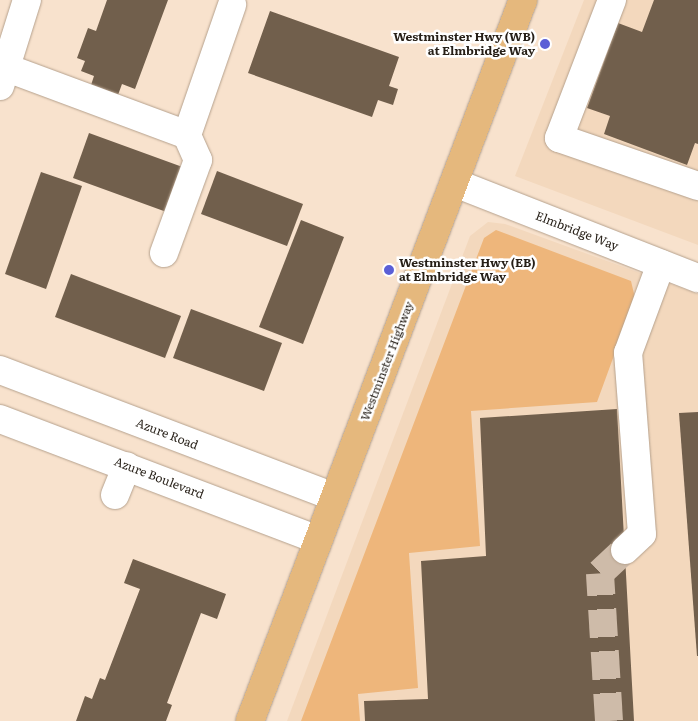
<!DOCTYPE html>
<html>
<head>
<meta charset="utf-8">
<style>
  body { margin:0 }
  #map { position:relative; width:698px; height:721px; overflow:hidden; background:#f8e2cd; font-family:Literata,serif }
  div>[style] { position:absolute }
  .built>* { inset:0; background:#f3d8bd }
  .green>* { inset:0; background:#eeb67b }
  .building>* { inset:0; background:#715f4c }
  .minor-tunnel>* { height:28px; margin-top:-14px; transform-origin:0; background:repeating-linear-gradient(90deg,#cebba9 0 28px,transparent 0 42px) }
  .roads { filter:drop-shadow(0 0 1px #b5a18d) drop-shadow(0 0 1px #b5a18d) }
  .minor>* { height:28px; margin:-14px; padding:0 14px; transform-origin:14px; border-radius:14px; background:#fff }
  .major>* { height:28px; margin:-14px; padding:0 14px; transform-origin:14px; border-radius:14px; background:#e5b87d }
  .dots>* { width:14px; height:14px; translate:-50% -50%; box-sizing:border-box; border:2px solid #fff; border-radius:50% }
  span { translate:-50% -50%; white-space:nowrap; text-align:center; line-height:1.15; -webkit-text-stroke:5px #fff; paint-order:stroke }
  .poi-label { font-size:12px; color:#261f17; font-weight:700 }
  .right { translate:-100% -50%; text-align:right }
  .left { translate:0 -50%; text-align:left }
  .street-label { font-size:12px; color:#261f17 }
</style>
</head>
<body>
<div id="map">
  <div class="built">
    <i style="clip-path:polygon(584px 0,698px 0,698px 245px,515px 176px)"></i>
    <i style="clip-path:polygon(488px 222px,505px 224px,698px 294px,698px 721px,287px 721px,470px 236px)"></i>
  </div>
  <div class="green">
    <i style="clip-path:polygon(496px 230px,631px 281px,635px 298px,597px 402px,471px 411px,480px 546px,409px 553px,418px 688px,358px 694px,360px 721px,301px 721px,484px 238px)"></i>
  </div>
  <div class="building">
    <i style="clip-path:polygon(107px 0,168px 0,135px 89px,122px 84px,118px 95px,91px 85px,94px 76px,81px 71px,85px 61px,77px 58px,88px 28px,96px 31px)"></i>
    <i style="clip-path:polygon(654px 0,698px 0,698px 144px,695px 143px,687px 165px,604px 134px,610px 116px,587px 108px,618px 23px,642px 32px)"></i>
    <i style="clip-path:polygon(270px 11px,399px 57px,389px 86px,398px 89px,393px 105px,378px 100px,372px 117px,248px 73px)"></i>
    <i style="clip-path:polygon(89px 133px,188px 169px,172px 214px,73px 178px)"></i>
    <i style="clip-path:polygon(217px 171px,303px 204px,287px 246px,201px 214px)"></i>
    <i style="clip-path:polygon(41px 172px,82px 186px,46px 289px,5px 274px)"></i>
    <i style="clip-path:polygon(301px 220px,344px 237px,303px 344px,259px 327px)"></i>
    <i style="clip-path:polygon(71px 274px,181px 316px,165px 358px,55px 317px)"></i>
    <i style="clip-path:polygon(191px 309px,282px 343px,264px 391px,173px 358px)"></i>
    <i style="clip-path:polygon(617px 409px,634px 721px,365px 721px,364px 701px,428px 699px,421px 561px,486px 556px,480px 418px)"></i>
    <i style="clip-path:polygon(698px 412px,698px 656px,697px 656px,679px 413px)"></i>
    <i style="clip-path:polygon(133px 559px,226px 594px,217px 619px,201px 613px,167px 703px,172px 705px,166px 721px,76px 721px,85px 696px,92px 699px,100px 678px,105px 680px,140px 589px,124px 583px)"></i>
  </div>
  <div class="minor-tunnel">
    <i style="left:609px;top:721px;width:148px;rotate:-93.5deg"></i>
    <i style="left:600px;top:573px;width:34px;rotate:-43deg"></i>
  </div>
  <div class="roads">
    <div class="minor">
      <i style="left:612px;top:0;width:148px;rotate:111deg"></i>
      <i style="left:559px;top:138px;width:147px;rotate:19.1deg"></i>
      <i style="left:7px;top:68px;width:192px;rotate:20.4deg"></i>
      <i style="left:187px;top:135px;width:138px;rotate:-70.9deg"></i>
      <i style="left:0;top:86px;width:90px;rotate:-72.6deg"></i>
      <i style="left:455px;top:183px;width:261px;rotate:21.4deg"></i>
      <i style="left:164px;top:253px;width:99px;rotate:-69.9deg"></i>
      <i style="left:198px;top:160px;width:27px;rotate:-114deg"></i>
      <i style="left:0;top:370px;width:357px;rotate:20.8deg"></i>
      <i style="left:0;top:419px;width:340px;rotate:20.8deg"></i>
      <i style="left:115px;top:495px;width:31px;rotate:-68deg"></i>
      <i style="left:625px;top:550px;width:23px;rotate:-43deg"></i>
      <i style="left:642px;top:534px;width:182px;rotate:-94.4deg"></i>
      <i style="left:628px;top:353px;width:95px;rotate:-69.7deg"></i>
    </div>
    <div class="major">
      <i style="left:250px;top:721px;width:771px;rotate:-69.26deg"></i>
    </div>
  </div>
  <div class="dots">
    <i style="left:545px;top:44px;background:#5b5fd6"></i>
    <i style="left:389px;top:270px;background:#5b5fd6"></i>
  </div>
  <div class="poi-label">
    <span class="right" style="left:535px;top:44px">Westminster Hwy (WB)<br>at Elmbridge Way</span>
    <span class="left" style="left:399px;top:270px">Westminster Hwy (EB)<br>at Elmbridge Way</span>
  </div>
  <div class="street-label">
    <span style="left:577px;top:231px;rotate:21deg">Elmbridge Way</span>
    <span style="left:387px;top:361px;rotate:-69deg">Westminster Highway</span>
    <span style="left:167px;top:434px;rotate:21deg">Azure Road</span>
    <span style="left:159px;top:478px;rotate:21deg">Azure Boulevard</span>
  </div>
</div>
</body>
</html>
